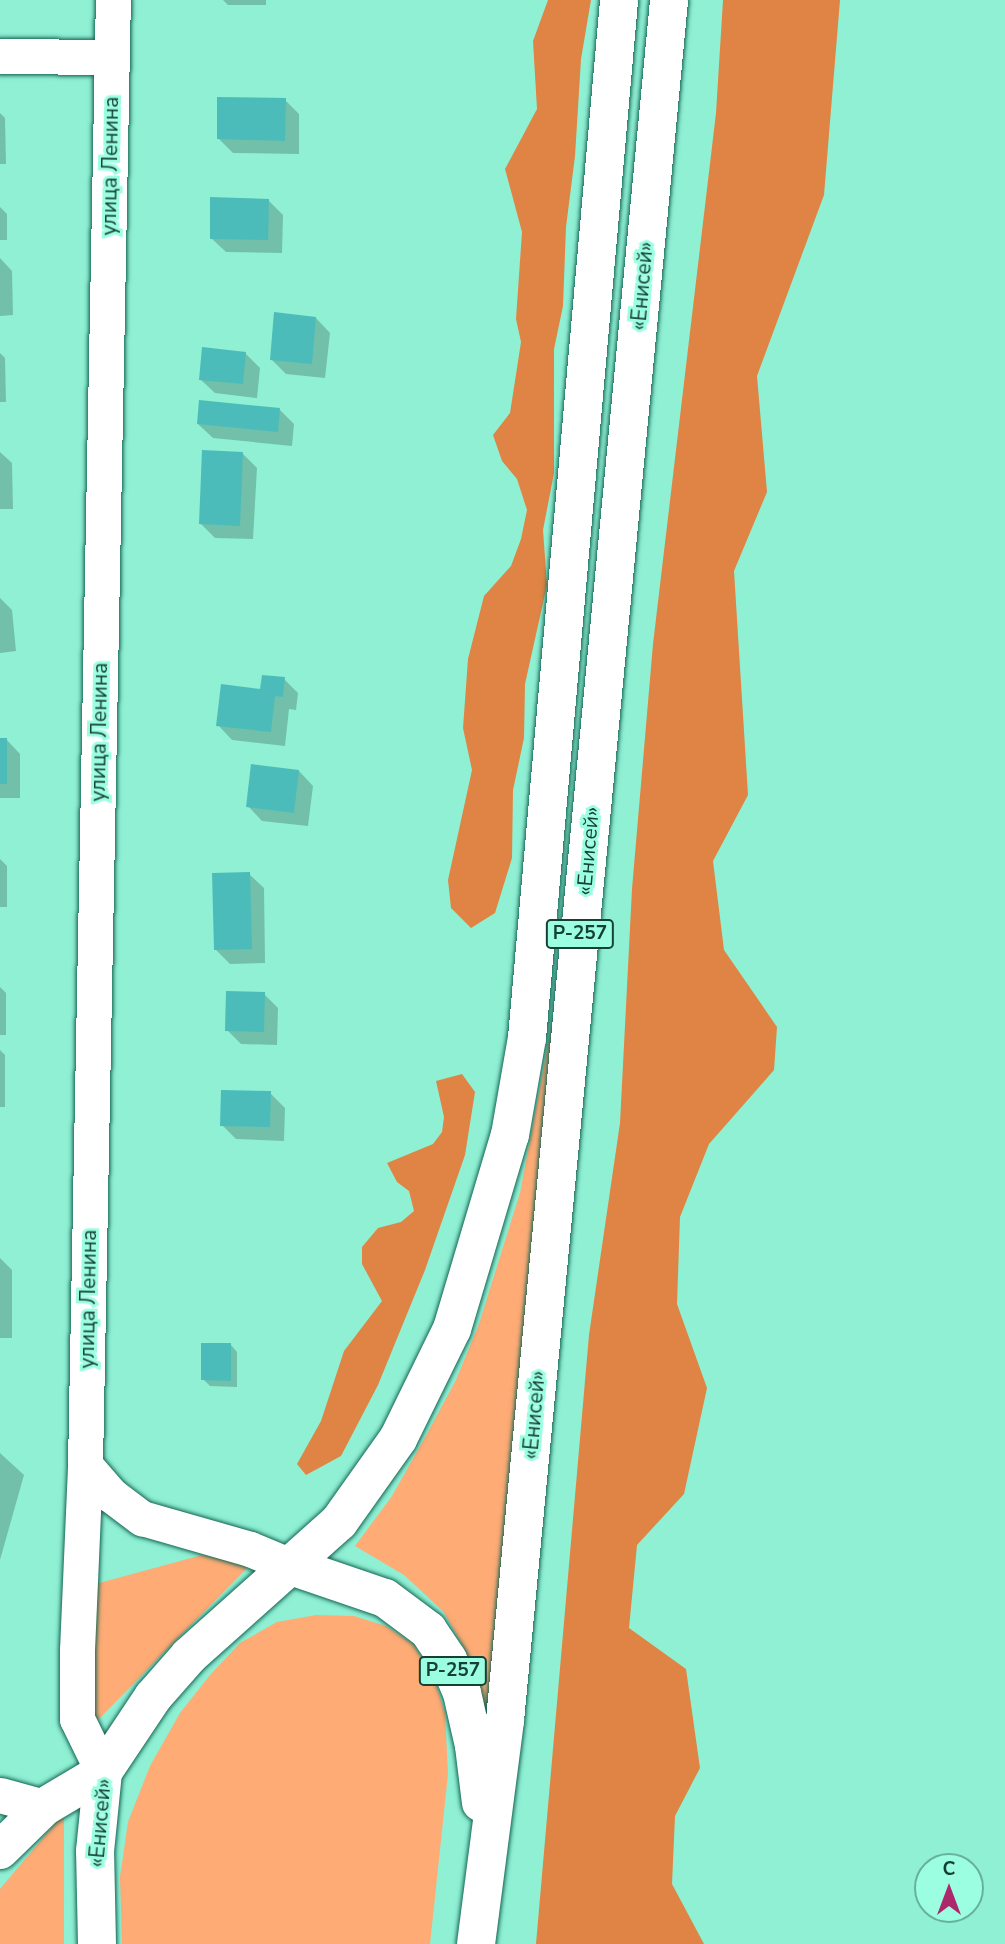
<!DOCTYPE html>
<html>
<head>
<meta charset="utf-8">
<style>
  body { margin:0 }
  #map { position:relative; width:1005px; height:1944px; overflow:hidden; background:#8ff0d4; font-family:"Nunito Sans",sans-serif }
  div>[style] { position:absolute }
  .green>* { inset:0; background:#feab75 }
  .forest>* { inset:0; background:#df8444 }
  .shadow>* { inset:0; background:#0003 }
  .building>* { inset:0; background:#4cbcba }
  .roads { filter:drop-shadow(0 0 2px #146553) drop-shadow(0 0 2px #146553) }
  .minor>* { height:35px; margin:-17.5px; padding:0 17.5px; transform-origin:17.5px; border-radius:17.5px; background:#fff }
  .highway>* { height:38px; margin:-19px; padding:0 19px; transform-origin:19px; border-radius:19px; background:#fff }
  span { translate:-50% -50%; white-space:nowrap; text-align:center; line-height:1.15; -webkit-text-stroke:6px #9cfee1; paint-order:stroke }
  .shield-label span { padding:2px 5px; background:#9cfee1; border:2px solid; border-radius:5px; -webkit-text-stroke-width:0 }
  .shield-label { font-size:19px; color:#164035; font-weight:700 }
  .street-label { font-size:21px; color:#164035 }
  .north { position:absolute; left:914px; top:1853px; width:70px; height:70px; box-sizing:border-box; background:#9cfee1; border:2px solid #66b29c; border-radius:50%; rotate:0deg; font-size:19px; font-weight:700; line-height:28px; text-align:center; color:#164035 }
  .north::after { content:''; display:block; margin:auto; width:24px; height:32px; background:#ad276d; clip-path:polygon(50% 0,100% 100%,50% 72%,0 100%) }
</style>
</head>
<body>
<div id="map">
  <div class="green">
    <i style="clip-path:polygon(556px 1002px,487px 1713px,464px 1648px,443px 1611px,404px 1575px,355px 1546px,392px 1496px,428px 1432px,456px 1380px,479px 1324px,520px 1193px)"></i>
    <i style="clip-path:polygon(202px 1555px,250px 1565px,90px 1728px,92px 1585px)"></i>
    <i style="clip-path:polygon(316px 1615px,354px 1616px,386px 1626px,413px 1644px,434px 1678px,445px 1713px,448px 1774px,430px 1944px,122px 1944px,120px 1877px,128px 1822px,150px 1766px,180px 1713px,210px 1675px,240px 1643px,277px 1622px)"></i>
    <i style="clip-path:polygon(64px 1813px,64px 1944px,0 1944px,0 1889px)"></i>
  </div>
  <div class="forest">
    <i style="clip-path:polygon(548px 0,591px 0,581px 59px,575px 156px,566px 227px,563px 306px,554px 349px,554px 473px,543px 530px,547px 585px,525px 684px,524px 738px,513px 790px,512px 858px,495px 913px,471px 928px,451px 908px,448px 880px,472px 770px,463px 728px,468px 659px,484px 596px,511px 566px,521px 539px,527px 510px,517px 479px,502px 461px,493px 435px,510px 413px,521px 342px,516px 319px,522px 232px,505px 169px,537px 109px,533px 41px)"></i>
    <i style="clip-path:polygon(723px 0,840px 0,824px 195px,757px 376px,767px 492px,734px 571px,748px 795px,713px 861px,724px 950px,777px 1027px,774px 1070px,709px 1144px,680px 1217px,677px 1304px,707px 1388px,684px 1494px,637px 1545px,629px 1628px,686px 1669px,700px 1768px,675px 1816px,672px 1884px,704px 1944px,536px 1944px,589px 1335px,620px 1123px,632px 889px,653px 644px,716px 113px)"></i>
    <i style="clip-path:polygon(462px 1074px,475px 1092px,465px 1155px,425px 1270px,378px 1385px,341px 1456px,306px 1475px,297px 1464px,321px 1421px,344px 1351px,382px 1301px,362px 1264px,362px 1247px,378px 1228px,401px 1222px,414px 1211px,409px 1191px,397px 1182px,387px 1163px,433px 1144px,442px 1132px,444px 1117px,436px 1081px)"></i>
  </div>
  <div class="shadow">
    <i style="clip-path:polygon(223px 0,266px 0,266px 5px,228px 5px)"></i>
    <i style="clip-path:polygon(285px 100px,299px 114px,299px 154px,233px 153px,218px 138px)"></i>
    <i style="clip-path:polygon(0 113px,5px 118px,6px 164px,0 164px)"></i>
    <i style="clip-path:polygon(268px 200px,283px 215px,282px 253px,226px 252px,211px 238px)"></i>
    <i style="clip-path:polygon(0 207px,7px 214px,7px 240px,0 240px)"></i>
    <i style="clip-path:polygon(0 258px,12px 271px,13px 315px,0 316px)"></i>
    <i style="clip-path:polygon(316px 318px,330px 333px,325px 378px,286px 374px,271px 359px)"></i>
    <i style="clip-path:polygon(0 353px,5px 358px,6px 402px,0 402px)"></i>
    <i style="clip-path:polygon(245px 353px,260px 368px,257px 398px,215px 393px,200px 379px)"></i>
    <i style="clip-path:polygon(280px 410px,294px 424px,292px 446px,213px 438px,198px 424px)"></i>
    <i style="clip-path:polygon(0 452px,12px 463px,13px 509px,0 509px)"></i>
    <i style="clip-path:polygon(242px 453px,257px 468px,253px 539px,215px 538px,200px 523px)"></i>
    <i style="clip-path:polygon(0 598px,12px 610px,16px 651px,0 653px)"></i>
    <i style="clip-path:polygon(284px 679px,298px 693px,296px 710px,289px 709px,285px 746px,232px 740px,218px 725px)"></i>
    <i style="clip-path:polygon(0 739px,6px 739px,20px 754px,20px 798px,0 798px)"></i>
    <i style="clip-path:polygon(299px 771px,313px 786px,308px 826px,262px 821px,248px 806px)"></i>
    <i style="clip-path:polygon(0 859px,7px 866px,7px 907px,0 907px)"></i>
    <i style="clip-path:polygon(249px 874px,264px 888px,265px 963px,230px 964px,215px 949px)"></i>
    <i style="clip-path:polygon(0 987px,6px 993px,6px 1035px,0 1035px)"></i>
    <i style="clip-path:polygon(264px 994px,278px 1008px,277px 1045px,241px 1044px,227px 1030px)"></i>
    <i style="clip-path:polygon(0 1050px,5px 1055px,5px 1107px,0 1107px)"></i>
    <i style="clip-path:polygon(270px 1093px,285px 1108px,284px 1141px,236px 1139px,222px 1125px)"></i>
    <i style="clip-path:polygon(0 1258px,12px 1270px,12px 1338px,0 1338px)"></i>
    <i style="clip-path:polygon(231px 1345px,237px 1352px,237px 1387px,210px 1386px,203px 1379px)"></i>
    <i style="clip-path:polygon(0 1453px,24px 1475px,0 1560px)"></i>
  </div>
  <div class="building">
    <i style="clip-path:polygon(217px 97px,286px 98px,285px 141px,217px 139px)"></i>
    <i style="clip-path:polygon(210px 197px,269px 199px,268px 240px,210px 239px)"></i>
    <i style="clip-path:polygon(274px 312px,316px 317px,312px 364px,270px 360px)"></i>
    <i style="clip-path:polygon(202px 347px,246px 352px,243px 384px,199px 380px)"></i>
    <i style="clip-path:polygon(199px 400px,280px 408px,278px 432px,197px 424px)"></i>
    <i style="clip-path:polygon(202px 450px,243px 452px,240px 526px,199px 524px)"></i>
    <i style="clip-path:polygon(262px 675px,285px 677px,283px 697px,275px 696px,271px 732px,216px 726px,221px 684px,260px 689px)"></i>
    <i style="clip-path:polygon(0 738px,7px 738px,7px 784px,0 784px)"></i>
    <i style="clip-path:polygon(251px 764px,299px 770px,294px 813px,246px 807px)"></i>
    <i style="clip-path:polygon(250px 872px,252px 949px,214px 950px,212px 873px)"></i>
    <i style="clip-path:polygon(226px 991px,265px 992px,264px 1032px,225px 1031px)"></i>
    <i style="clip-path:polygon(221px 1090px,271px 1091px,270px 1127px,220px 1126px)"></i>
    <i style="clip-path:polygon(201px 1343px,231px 1343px,231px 1381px,201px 1380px)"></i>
  </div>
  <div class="roads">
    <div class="minor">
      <i style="left:0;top:56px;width:112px;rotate:0.5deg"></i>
      <i style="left:85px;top:1465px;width:40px;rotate:49deg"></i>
      <i style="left:111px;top:1495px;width:39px;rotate:37deg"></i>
      <i style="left:142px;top:1518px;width:112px;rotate:16deg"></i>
      <i style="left:250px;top:1549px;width:44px;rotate:22.5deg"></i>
      <i style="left:103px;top:1772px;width:59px;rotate:-116.1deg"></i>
      <i style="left:77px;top:1719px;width:69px;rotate:-90deg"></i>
      <i style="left:77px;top:1650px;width:185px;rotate:-87.5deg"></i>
      <i style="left:85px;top:1465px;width:1465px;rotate:-88.91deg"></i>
      <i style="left:0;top:1795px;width:46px;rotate:15.3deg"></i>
    </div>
    <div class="highway">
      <i style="left:291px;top:1566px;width:99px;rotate:18.8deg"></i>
      <i style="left:385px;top:1598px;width:54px;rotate:36.7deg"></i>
      <i style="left:428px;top:1630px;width:36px;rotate:56deg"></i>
      <i style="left:448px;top:1660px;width:36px;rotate:67deg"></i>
      <i style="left:462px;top:1693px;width:54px;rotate:77.2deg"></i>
      <i style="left:474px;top:1746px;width:57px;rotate:83deg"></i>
      <i style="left:0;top:1850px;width:62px;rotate:-44.3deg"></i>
      <i style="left:44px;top:1807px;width:69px;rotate:-30.7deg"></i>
      <i style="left:97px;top:1944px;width:93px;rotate:-91.2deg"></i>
      <i style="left:95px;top:1851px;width:79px;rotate:-84.2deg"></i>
      <i style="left:103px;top:1772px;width:90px;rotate:-56.3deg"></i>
      <i style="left:153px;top:1697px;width:55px;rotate:-48.7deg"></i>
      <i style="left:189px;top:1656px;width:201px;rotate:-41.8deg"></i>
      <i style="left:339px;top:1522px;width:102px;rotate:-54.6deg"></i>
      <i style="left:398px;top:1439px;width:123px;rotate:-63.9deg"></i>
      <i style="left:452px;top:1329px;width:202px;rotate:-73.4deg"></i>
      <i style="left:510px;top:1135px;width:98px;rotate:-80.1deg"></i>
      <i style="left:527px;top:1038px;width:1042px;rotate:-84.93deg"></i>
      <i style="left:476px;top:1944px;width:226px;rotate:-82.6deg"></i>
      <i style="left:505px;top:1720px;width:1728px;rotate:-84.55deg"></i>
    </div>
  </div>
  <div class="shield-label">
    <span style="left:580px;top:934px">Р-257</span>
    <span style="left:453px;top:1671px">Р-257</span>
  </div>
  <div class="street-label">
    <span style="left:110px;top:166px;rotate:-89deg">улица Ленина</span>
    <span style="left:642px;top:286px;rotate:-85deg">«Енисей»</span>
    <span style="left:99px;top:732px;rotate:-89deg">улица Ленина</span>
    <span style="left:588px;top:851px;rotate:-85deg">«Енисей»</span>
    <span style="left:88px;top:1299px;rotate:-89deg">улица Ленина</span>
    <span style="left:534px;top:1415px;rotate:-85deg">«Енисей»</span>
    <span style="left:100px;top:1823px;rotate:-85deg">«Енисей»</span>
  </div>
  <div class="north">С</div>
</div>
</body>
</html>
